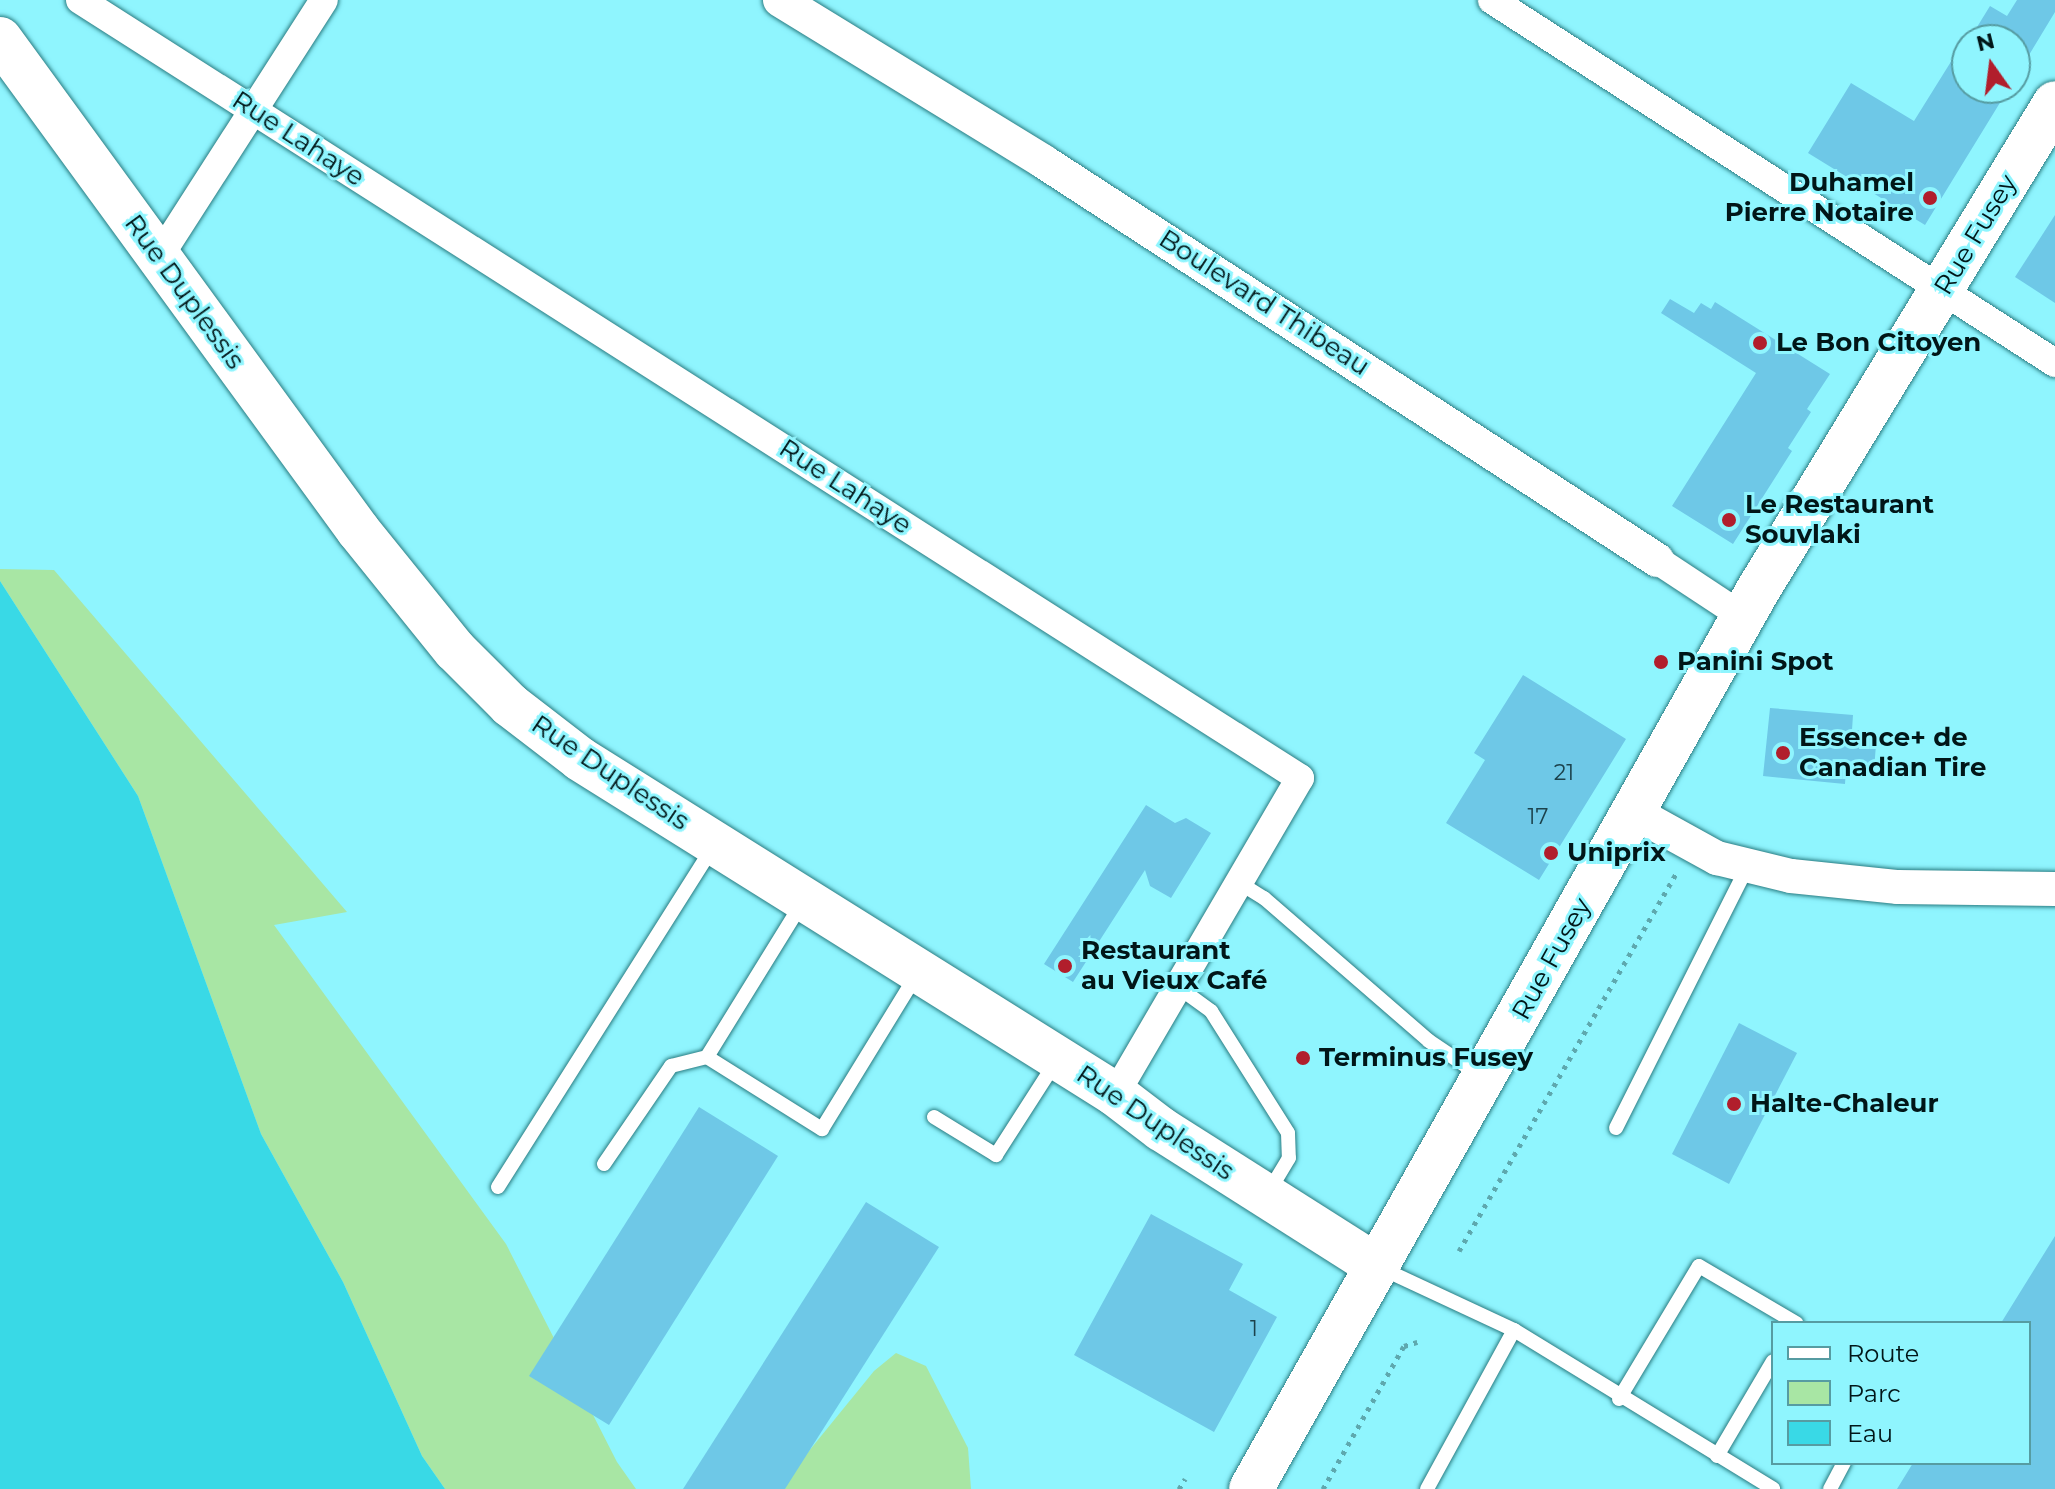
<!DOCTYPE html>
<html>
<head>
<meta charset="utf-8">
<style>
  body { margin:0 }
  #map { position:relative; width:2055px; height:1489px; overflow:hidden; background:#8ff5fe; font-family:Montserrat,sans-serif }
  div>[style] { position:absolute }
  .green>* { inset:0; background:#a8e6a4 }
  .water>* { inset:0; background:#39d9e6 }
  .building>* { inset:0; background:#6ec8e7 }
  .path>* { height:5px; margin-top:-2.5px; transform-origin:0; background:repeating-linear-gradient(90deg,#5ea8ae 0 4px,transparent 0 10px) }
  .roads { filter:drop-shadow(0 0 2px #2a7c82) drop-shadow(0 0 2px #2a7c82) }
  .service>* { height:14px; margin:-7px; padding:0 7px; transform-origin:7px; border-radius:7px; background:#fff }
  .minor>* { height:28px; margin:-14px; padding:0 14px; transform-origin:14px; border-radius:14px; background:#fff }
  .tertiary>* { height:34px; margin:-17px; padding:0 17px; transform-origin:17px; border-radius:17px; background:#fff }
  .primary>* { height:44px; margin:-22px; padding:0 22px; transform-origin:22px; border-radius:22px; background:#fff }
  .dots>* { width:22px; height:22px; translate:-50% -50%; box-sizing:border-box; border:4px solid #8ff5fe; border-radius:50% }
  span { translate:-50% -50%; white-space:nowrap; text-align:center; line-height:1.15; -webkit-text-stroke:6px #8ff5fe; paint-order:stroke }
  .number-label { font-size:22px; color:#1c424c }
  .number-label span { -webkit-text-stroke-width:0 }
  .street-label { font-size:26px; color:#011618 }
  .poi-label { font-size:26px; color:#011618; font-weight:700 }
  .right { translate:-100% -50%; text-align:right }
  .left { translate:0 -50%; text-align:left }
  .legend { position:absolute; left:1771px; top:1321px; width:260px; height:144px; box-sizing:border-box; background:#8ff5fe; border:2px solid #569ca2; margin:0; padding:10px 14px; list-style:none; font-size:24px; color:#011618 }
  .legend li { display:flex; align-items:center; gap:16px; height:40px }
  .legend b { width:40px; border:2px solid #569ca2 }
  .north { position:absolute; left:1951px; top:24px; width:80px; height:80px; box-sizing:border-box; background:#8ff5fe; border:2px solid #569ca2; border-radius:50%; rotate:346deg; font-size:22px; font-weight:700; line-height:32px; text-align:center; color:#011618 }
  .north::after { content:''; display:block; margin:auto; width:28px; height:36px; background:#b11e2c; clip-path:polygon(50% 0,100% 100%,50% 72%,0 100%) }
</style>
</head>
<body>
<div id="map">
  <div class="green">
    <i style="clip-path:polygon(0 569px,54px 570px,347px 912px,274px 925px,506px 1244px,617px 1462px,636px 1489px,445px 1489px,422px 1456px,343px 1282px,261px 1134px,138px 796px,0 581px)"></i>
    <i style="clip-path:polygon(896px 1353px,926px 1366px,968px 1448px,971px 1489px,778px 1489px,874px 1371px)"></i>
  </div>
  <div class="water">
    <i style="clip-path:polygon(0 581px,138px 796px,261px 1134px,343px 1282px,422px 1456px,445px 1489px,0 1489px)"></i>
  </div>
  <div class="building">
    <i style="clip-path:polygon(2017px 0,2055px 0,2055px 12px,2015px 78px,2015px 40px,1969px 40px,1990px 6px,2007px 16px)"></i>
    <i style="clip-path:polygon(1967px 43px,1967px 64px,1958px 58px)"></i>
    <i style="clip-path:polygon(1952px 60px,1967px 69px,1967px 88px,2009px 88px,1925px 225px,1808px 153px,1851px 83px,1914px 121px)"></i>
    <i style="clip-path:polygon(2055px 215px,2055px 303px,2015px 277px)"></i>
    <i style="clip-path:polygon(1670px 299px,1694px 313px,1701px 303px,1711px 309px,1715px 302px,1830px 374px,1807px 409px,1811px 412px,1788px 448px,1792px 451px,1733px 544px,1672px 506px,1756px 373px,1661px 313px)"></i>
    <i style="clip-path:polygon(1523px 675px,1626px 739px,1539px 880px,1446px 823px,1485px 760px,1474px 753px)"></i>
    <i style="clip-path:polygon(1770px 708px,1853px 715px,1852px 730px,1877px 732px,1874px 770px,1846px 768px,1845px 784px,1763px 776px)"></i>
    <i style="clip-path:polygon(1146px 805px,1175px 823px,1186px 818px,1211px 833px,1171px 898px,1150px 886px,1145px 870px,1073px 982px,1044px 964px)"></i>
    <i style="clip-path:polygon(1739px 1023px,1797px 1053px,1729px 1184px,1672px 1154px)"></i>
    <i style="clip-path:polygon(699px 1107px,778px 1156px,609px 1425px,529px 1376px)"></i>
    <i style="clip-path:polygon(866px 1202px,939px 1247px,785px 1489px,683px 1489px)"></i>
    <i style="clip-path:polygon(1151px 1214px,1243px 1264px,1229px 1290px,1277px 1317px,1214px 1432px,1074px 1355px)"></i>
    <i style="clip-path:polygon(2055px 1236px,2055px 1489px,1897px 1489px,1913px 1463px,2029px 1463px,2029px 1323px,2001px 1323px)"></i>
  </div>
  <div class="path">
    <i style="left:1459px;top:1251px;width:437px;rotate:-60.1deg"></i>
    <i style="left:1179px;top:1489px;width:12px;rotate:-59deg"></i>
    <i style="left:1323px;top:1489px;width:164px;rotate:-60.5deg"></i>
    <i style="left:1404px;top:1346px;width:14px;rotate:-17deg"></i>
  </div>
  <div class="roads">
    <div class="service">
      <i style="left:1238px;top:882px;width:31px;rotate:32deg"></i>
      <i style="left:1264px;top:898px;width:218px;rotate:40.9deg"></i>
      <i style="left:1429px;top:1041px;width:59px;rotate:34deg"></i>
      <i style="left:802px;top:903px;width:181px;rotate:121.7deg"></i>
      <i style="left:707px;top:1057px;width:136px;rotate:32.1deg"></i>
      <i style="left:822px;top:1129px;width:182px;rotate:-58.5deg"></i>
      <i style="left:1178px;top:987px;width:41px;rotate:36deg"></i>
      <i style="left:1211px;top:1011px;width:144px;rotate:57.7deg"></i>
      <i style="left:1288px;top:1133px;width:25px;rotate:88deg"></i>
      <i style="left:1289px;top:1158px;width:41px;rotate:121deg"></i>
      <i style="left:934px;top:1117px;width:73px;rotate:31.5deg"></i>
      <i style="left:996px;top:1155px;width:109px;rotate:-57.3deg"></i>
      <i style="left:1616px;top:1128px;width:292px;rotate:-63.3deg"></i>
      <i style="left:604px;top:1164px;width:119px;rotate:-55.6deg"></i>
      <i style="left:671px;top:1066px;width:37px;rotate:-14deg"></i>
      <i style="left:498px;top:1187px;width:402px;rotate:-57.7deg"></i>
      <i style="left:1381px;top:1268px;width:147px;rotate:25deg"></i>
      <i style="left:1514px;top:1330px;width:304px;rotate:31.5deg"></i>
      <i style="left:1619px;top:1399px;width:155px;rotate:-59deg"></i>
      <i style="left:1699px;top:1266px;width:113px;rotate:30.4deg"></i>
      <i style="left:1717px;top:1456px;width:110px;rotate:-59.5deg"></i>
      <i style="left:1427px;top:1489px;width:181px;rotate:-61.3deg"></i>
      <i style="left:1830px;top:1489px;width:30px;rotate:-62deg"></i>
    </div>
    <div class="minor">
      <i style="left:80px;top:0;width:1447px;rotate:32.53deg"></i>
      <i style="left:1300px;top:778px;width:366px;rotate:120.3deg"></i>
      <i style="left:1492px;top:0;width:670px;rotate:32.81deg"></i>
      <i style="left:159px;top:257px;width:305px;rotate:-57.3deg"></i>
      <i style="left:1657px;top:560px;width:102px;rotate:33.4deg"></i>
    </div>
    <div class="tertiary">
      <i style="left:780px;top:0;width:310px;rotate:31.5deg"></i>
      <i style="left:1044px;top:162px;width:731px;rotate:32.99deg"></i>
      <i style="left:1635px;top:813px;width:94px;rotate:28.8deg"></i>
      <i style="left:1717px;top:858px;width:76px;rotate:13.7deg"></i>
      <i style="left:1791px;top:876px;width:108px;rotate:5.9deg"></i>
      <i style="left:1898px;top:887px;width:157px;rotate:0.7deg"></i>
    </div>
    <div class="primary">
      <i style="left:0;top:39px;width:608px;rotate:53.9deg"></i>
      <i style="left:358px;top:530px;width:154px;rotate:51.1deg"></i>
      <i style="left:455px;top:650px;width:78px;rotate:45deg"></i>
      <i style="left:510px;top:705px;width:88px;rotate:37.6deg"></i>
      <i style="left:580px;top:759px;width:631px;rotate:32.05deg"></i>
      <i style="left:1115px;top:1094px;width:58px;rotate:37.3deg"></i>
      <i style="left:1161px;top:1129px;width:256px;rotate:32.4deg"></i>
      <i style="left:1251px;top:1489px;width:1032px;rotate:-60.58deg"></i>
      <i style="left:1758px;top:590px;width:570px;rotate:-58.62deg"></i>
    </div>
  </div>
  <div class="dots">
    <i style="left:1930px;top:198px;background:#b11e2c"></i>
    <i style="left:1760px;top:343px;background:#b11e2c"></i>
    <i style="left:1729px;top:520px;background:#b11e2c"></i>
    <i style="left:1661px;top:662px;background:#b11e2c"></i>
    <i style="left:1783px;top:753px;background:#b11e2c"></i>
    <i style="left:1551px;top:853px;background:#b11e2c"></i>
    <i style="left:1065px;top:966px;background:#b11e2c"></i>
    <i style="left:1303px;top:1058px;background:#b11e2c"></i>
    <i style="left:1734px;top:1104px;background:#b11e2c"></i>
  </div>
  <div class="number-label">
    <span style="left:1564px;top:773px">21</span>
    <span style="left:1538px;top:817px">17</span>
    <span style="left:1254px;top:1329px">1</span>
  </div>
  <div class="street-label">
    <span style="left:298px;top:139px;rotate:33deg">Rue Lahaye</span>
    <span style="left:1976px;top:235px;rotate:-59deg">Rue Fusey</span>
    <span style="left:184px;top:292px;rotate:54deg">Rue Duplessis</span>
    <span style="left:1264px;top:303px;rotate:33deg">Boulevard Thibeau</span>
    <span style="left:845px;top:487px;rotate:33deg">Rue Lahaye</span>
    <span style="left:610px;top:773px;rotate:34deg">Rue Duplessis</span>
    <span style="left:1552px;top:959px;rotate:-61deg">Rue Fusey</span>
    <span style="left:1155px;top:1123px;rotate:34deg">Rue Duplessis</span>
  </div>
  <div class="poi-label">
    <span class="right" style="left:1914px;top:198px">Duhamel<br>Pierre Notaire</span>
    <span class="left" style="left:1776px;top:343px">Le Bon Citoyen</span>
    <span class="left" style="left:1745px;top:520px">Le Restaurant<br>Souvlaki</span>
    <span class="left" style="left:1677px;top:662px">Panini Spot</span>
    <span class="left" style="left:1799px;top:753px">Essence+ de<br>Canadian Tire</span>
    <span class="left" style="left:1567px;top:853px">Uniprix</span>
    <span class="left" style="left:1081px;top:966px">Restaurant<br>au Vieux Café</span>
    <span class="left" style="left:1319px;top:1058px">Terminus Fusey</span>
    <span class="left" style="left:1750px;top:1104px">Halte-Chaleur</span>
  </div>
  <ul class="legend">
  <li><b style="height:10px;background:#fff"></b>Route</li>
  <li><b style="height:22px;background:#a8e6a4"></b>Parc</li>
  <li><b style="height:22px;background:#39d9e6"></b>Eau</li>
  </ul>
  <div class="north">N</div>
</div>
</body>
</html>
